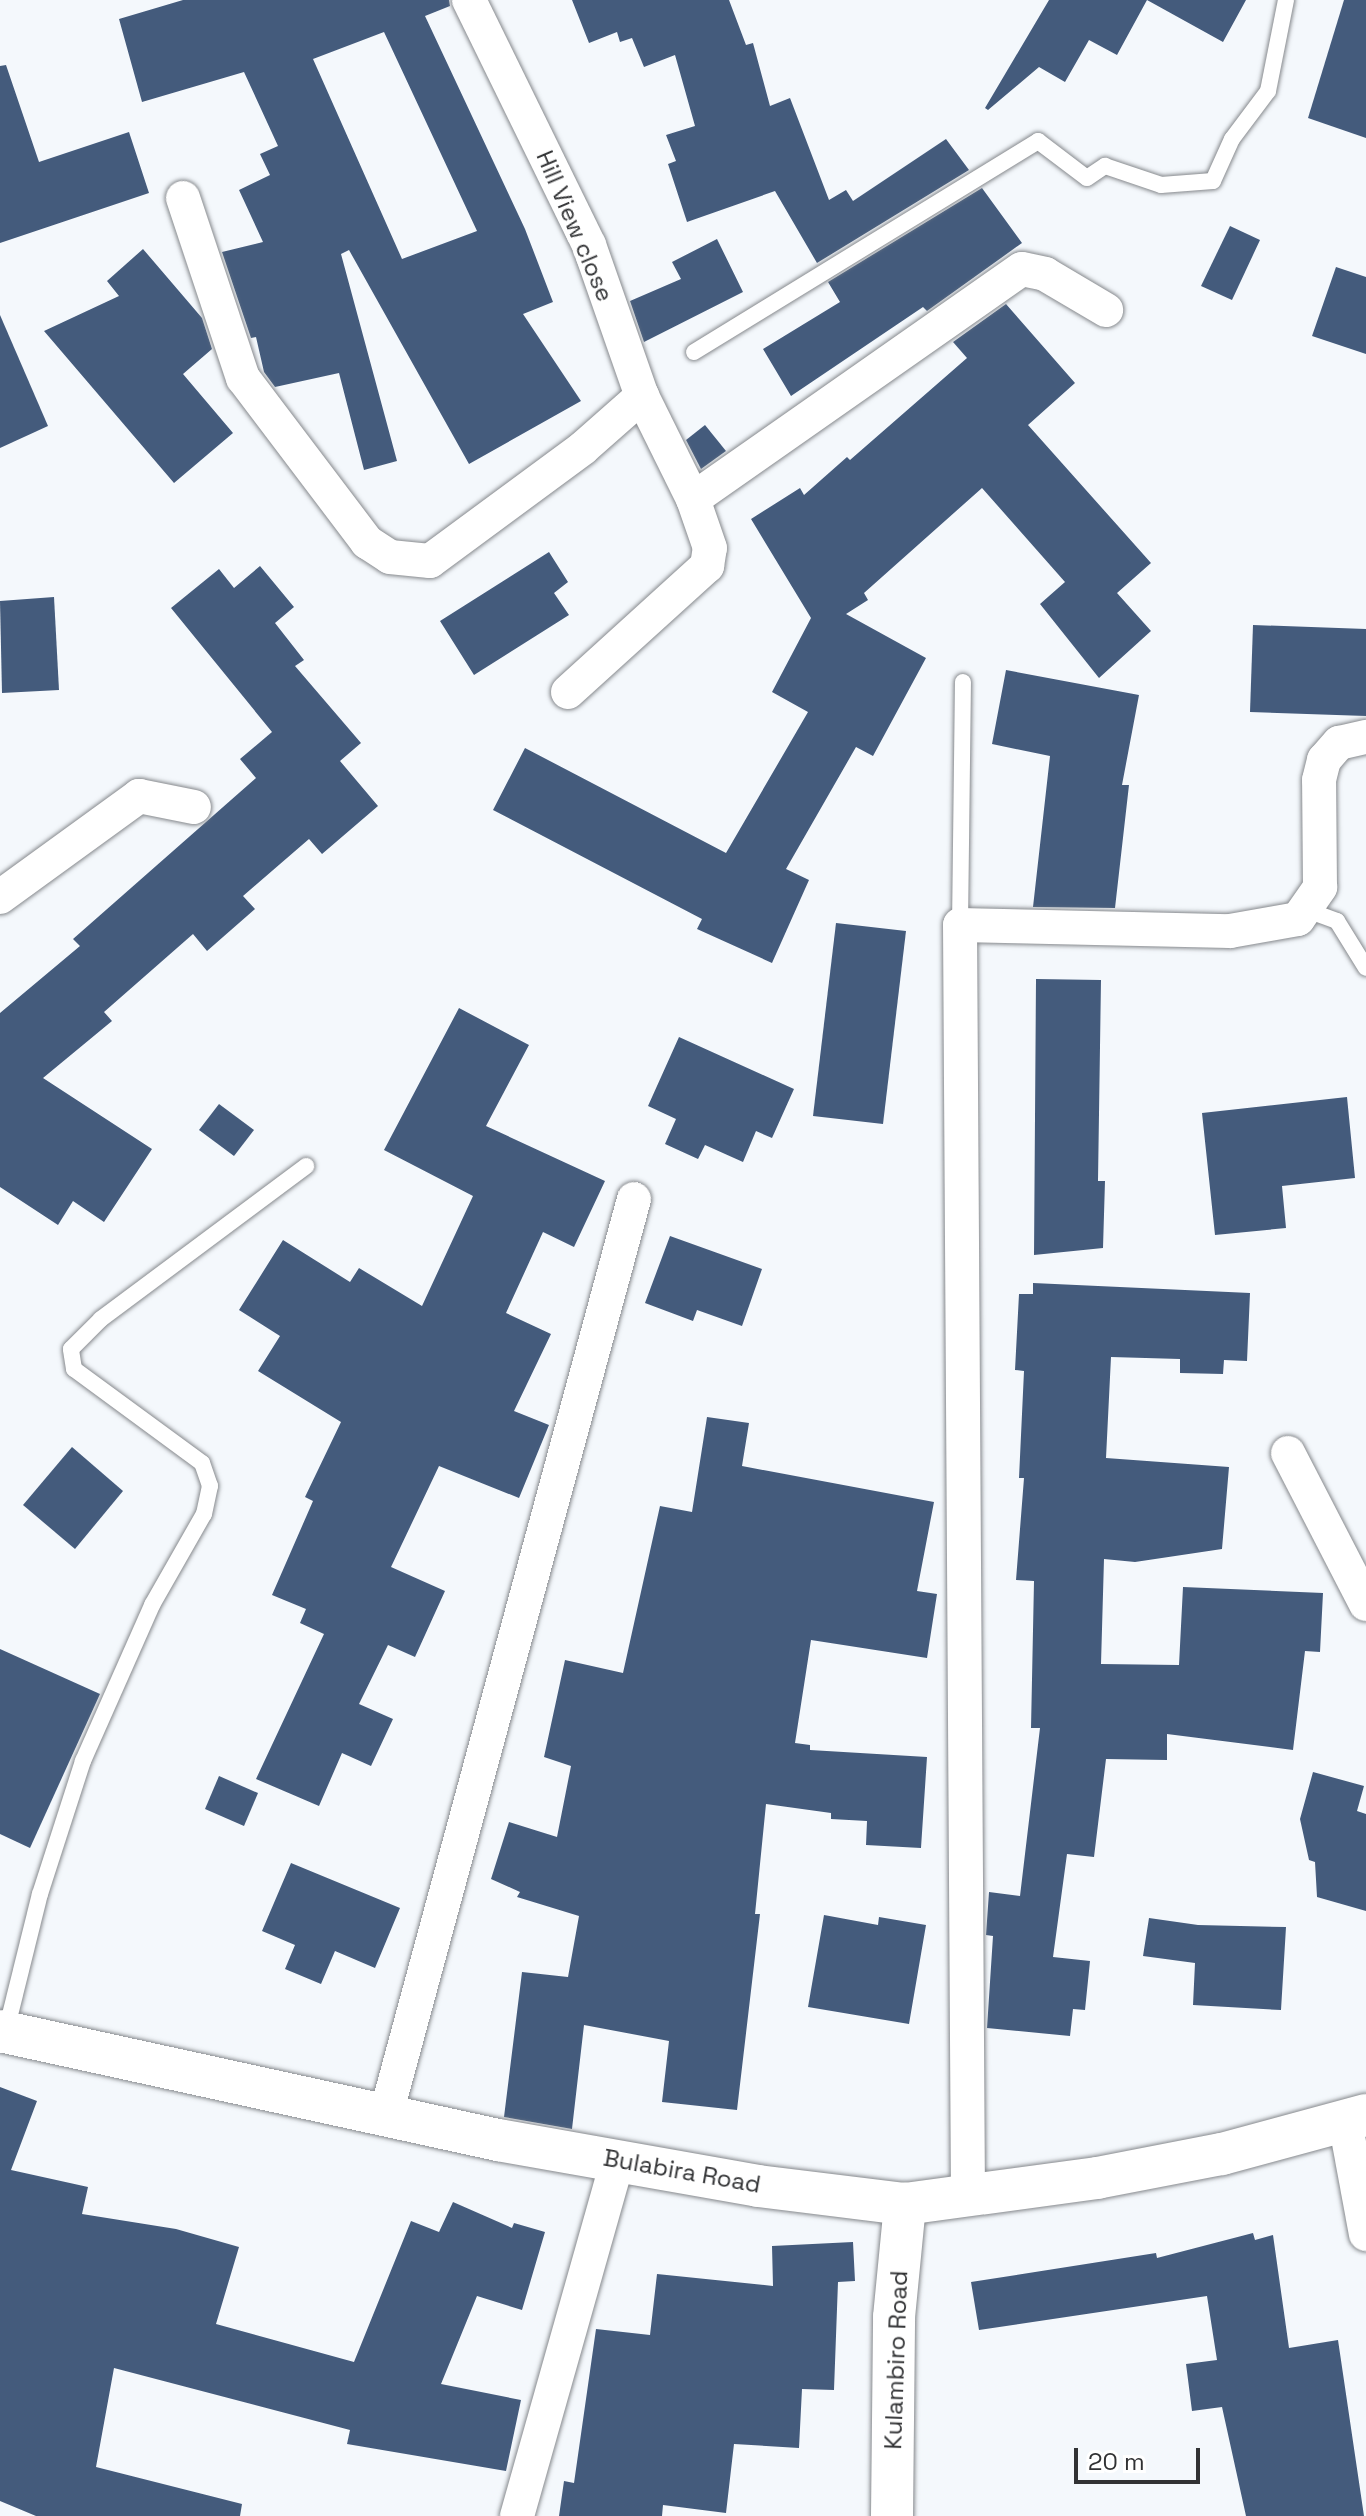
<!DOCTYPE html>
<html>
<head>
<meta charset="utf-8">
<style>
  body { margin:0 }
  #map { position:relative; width:1366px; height:2516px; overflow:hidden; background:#f4f8fc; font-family:"Space Grotesk",sans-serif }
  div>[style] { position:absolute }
  .building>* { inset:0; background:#445b7c }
  .roads { filter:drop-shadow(0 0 2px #86898d) drop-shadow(0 0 2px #86898d) }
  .service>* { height:16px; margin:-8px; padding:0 8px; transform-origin:8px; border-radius:8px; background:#fff }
  .minor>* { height:34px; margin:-17px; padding:0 17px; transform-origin:17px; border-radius:17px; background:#fff }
  .tertiary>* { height:42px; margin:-21px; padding:0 21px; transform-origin:21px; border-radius:21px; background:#fff }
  span { translate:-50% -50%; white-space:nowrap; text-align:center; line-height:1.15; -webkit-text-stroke:8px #fff; paint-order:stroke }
  .street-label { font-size:24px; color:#313234 }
  .scale { position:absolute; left:1074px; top:2448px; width:126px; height:36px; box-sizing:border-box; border:4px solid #313234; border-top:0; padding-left:10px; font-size:24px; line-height:28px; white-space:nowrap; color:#313234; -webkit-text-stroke:6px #fff; paint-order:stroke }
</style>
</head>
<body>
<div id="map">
  <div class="building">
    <i style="clip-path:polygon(evenodd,183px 0,449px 0,450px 6px,425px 16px,525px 229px,553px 302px,523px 314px,581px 401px,469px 464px,349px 250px,341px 254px,397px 461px,364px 470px,339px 373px,275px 387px,264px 372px,256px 337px,251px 338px,222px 252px,263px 242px,239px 190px,270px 175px,260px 154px,278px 146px,244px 72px,142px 102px,119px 19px,183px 0,384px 32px,477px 231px,402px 259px,313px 59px,384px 32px)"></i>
    <i style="clip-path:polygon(572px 0,729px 0,746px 45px,753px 43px,770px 106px,790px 98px,829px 200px,846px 190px,853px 201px,946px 139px,969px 170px,817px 263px,775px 191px,687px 222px,668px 164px,676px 161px,666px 135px,695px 126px,675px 55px,644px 67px,632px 38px,620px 42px,617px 32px,589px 43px)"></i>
    <i style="clip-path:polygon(1049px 0,1246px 0,1223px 42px,1147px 0,1117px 55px,1089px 40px,1065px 82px,1039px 67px,988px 110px,985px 108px)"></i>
    <i style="clip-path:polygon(1344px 0,1366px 0,1366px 138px,1308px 118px)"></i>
    <i style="clip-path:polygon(6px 65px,39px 162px,129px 132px,149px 193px,0 243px,0 66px)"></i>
    <i style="clip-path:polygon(982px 188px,1022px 243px,927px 311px,923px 307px,791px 396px,763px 349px,840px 302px,828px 282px)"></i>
    <i style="clip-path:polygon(1230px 226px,1260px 240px,1232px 300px,1201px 286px)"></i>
    <i style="clip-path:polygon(717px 239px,743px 292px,644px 342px,630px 301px,681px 279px,672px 262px)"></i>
    <i style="clip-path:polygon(143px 249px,202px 318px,212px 349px,183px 374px,233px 433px,174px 483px,44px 331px,119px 296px,107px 281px)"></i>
    <i style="clip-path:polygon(1336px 267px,1366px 277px,1366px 354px,1312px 336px)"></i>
    <i style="clip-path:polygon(1006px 304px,1075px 383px,1028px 425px,1151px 563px,1117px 593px,1151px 631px,1099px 678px,1040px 604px,1065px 582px,982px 488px,864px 593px,868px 600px,846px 614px,926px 658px,873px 756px,856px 747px,786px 869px,809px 880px,772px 963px,697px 929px,702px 919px,493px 810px,525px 748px,726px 853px,808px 712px,772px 692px,811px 618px,751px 519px,800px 488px,804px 495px,847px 457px,850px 460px,967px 358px,953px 342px)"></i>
    <i style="clip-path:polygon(0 315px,48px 426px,0 448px)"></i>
    <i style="clip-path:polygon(705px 425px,726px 451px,701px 469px,686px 440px)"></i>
    <i style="clip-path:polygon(549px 552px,568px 582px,554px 593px,569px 615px,474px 675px,440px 621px)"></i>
    <i style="clip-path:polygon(260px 566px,294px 607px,275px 623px,304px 660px,295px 666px,361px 743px,340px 761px,378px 806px,322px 854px,309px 839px,243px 896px,255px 909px,207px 951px,193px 934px,104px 1012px,112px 1021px,43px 1078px,152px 1149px,104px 1222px,73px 1201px,58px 1225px,0 1187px,0 1013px,80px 946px,73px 939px,256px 778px,240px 759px,272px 732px,171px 608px,219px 569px,234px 588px)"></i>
    <i style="clip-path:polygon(54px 597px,59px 690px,2px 693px,0 601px)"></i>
    <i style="clip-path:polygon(1253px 625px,1366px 629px,1366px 716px,1250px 712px)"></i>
    <i style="clip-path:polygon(1006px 670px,1139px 695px,1122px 785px,1129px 785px,1115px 908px,1033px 907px,1050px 756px,992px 744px)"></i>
    <i style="clip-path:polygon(836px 923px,906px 931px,883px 1124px,813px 1116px)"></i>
    <i style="clip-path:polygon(1036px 979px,1101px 980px,1098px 1181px,1105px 1181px,1103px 1248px,1034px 1255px)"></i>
    <i style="clip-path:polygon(459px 1008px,529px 1045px,486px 1126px,605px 1181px,574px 1247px,543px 1232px,506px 1313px,551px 1334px,514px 1411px,549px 1425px,519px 1498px,439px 1466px,391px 1567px,445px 1591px,415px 1657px,388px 1645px,359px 1704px,393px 1719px,371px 1766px,342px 1753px,319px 1806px,256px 1779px,324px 1634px,300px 1623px,306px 1609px,272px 1595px,313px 1501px,305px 1497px,341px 1422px,258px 1371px,280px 1336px,239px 1310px,283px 1240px,350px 1282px,359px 1268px,422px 1306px,473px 1196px,384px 1150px)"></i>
    <i style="clip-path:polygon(679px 1037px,794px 1089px,772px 1138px,756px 1131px,743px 1162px,705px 1145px,698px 1159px,665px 1144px,676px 1119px,648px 1106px)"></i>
    <i style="clip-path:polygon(1347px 1097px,1355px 1178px,1282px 1186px,1286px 1228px,1215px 1235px,1202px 1113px)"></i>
    <i style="clip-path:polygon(219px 1104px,254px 1130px,234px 1156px,199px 1130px)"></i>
    <i style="clip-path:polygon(670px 1236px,762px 1269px,742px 1326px,697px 1310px,693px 1321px,645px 1303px)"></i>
    <i style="clip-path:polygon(1033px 1283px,1250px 1293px,1247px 1361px,1224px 1360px,1223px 1374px,1180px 1373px,1180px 1359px,1111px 1357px,1106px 1458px,1229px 1467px,1222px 1549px,1135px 1562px,1104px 1559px,1101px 1664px,1179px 1665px,1183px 1587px,1323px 1593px,1320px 1652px,1305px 1651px,1293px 1750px,1167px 1734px,1167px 1760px,1106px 1759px,1094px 1857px,1067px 1854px,1053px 1957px,1090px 1961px,1085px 2010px,1073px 2009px,1070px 2036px,987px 2028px,993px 1936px,986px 1935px,989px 1892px,1020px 1896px,1040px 1728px,1031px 1728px,1034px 1581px,1016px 1580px,1024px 1478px,1019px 1478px,1024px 1371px,1015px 1370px,1019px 1294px,1033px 1294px)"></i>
    <i style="clip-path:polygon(707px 1417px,749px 1423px,742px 1466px,934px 1502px,917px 1591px,937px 1594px,927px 1658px,811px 1640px,795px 1743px,810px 1745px,810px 1750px,927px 1757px,921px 1848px,866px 1845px,867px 1821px,831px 1819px,831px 1813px,766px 1804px,755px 1914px,760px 1914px,737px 2110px,662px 2102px,669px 2041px,584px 2025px,572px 2129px,504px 2117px,522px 1972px,568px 1977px,579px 1916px,517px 1897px,520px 1892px,491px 1879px,509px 1822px,557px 1837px,571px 1766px,544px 1757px,565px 1660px,623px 1673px,660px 1506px,692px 1512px)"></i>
    <i style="clip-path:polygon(72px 1447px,123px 1491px,75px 1549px,23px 1505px)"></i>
    <i style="clip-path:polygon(0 1649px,100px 1694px,30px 1848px,0 1834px)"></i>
    <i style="clip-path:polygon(1313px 1772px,1364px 1786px,1357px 1811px,1366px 1814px,1366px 1911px,1317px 1897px,1315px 1862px,1309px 1860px,1300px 1819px)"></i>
    <i style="clip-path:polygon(219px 1776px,258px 1793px,244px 1826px,205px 1809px)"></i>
    <i style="clip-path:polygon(291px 1863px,400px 1908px,375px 1968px,335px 1951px,321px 1984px,285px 1969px,295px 1945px,262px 1931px)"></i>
    <i style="clip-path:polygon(824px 1915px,878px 1925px,879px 1917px,926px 1925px,909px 2024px,808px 2007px)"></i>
    <i style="clip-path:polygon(1149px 1918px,1198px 1925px,1286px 1927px,1281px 2010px,1193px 2005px,1195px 1963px,1143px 1956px)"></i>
    <i style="clip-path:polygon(0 2087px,37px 2101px,11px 2170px,88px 2187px,82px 2214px,176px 2229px,239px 2247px,216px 2324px,354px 2362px,411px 2221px,439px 2232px,453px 2202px,512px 2228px,514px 2223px,545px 2232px,522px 2310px,477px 2296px,441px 2384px,521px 2400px,506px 2471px,347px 2444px,350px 2430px,114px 2368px,96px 2467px,242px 2504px,240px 2516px,36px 2516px,0 2501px)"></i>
    <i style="clip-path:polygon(1253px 2233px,1255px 2240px,1273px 2235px,1289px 2348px,1338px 2340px,1364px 2516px,1246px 2516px,1222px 2407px,1192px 2411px,1186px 2364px,1217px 2360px,1207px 2296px,979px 2330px,971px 2282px,1156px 2253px,1157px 2258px)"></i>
    <i style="clip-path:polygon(853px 2242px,855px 2281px,838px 2282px,834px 2390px,802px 2389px,799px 2448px,734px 2444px,726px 2513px,663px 2505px,662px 2516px,559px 2516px,564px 2481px,574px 2483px,596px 2329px,650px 2335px,657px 2274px,773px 2286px,772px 2246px)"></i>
  </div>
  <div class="roads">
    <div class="service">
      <i style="left:694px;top:352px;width:404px;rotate:-31.5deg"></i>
      <i style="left:1038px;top:141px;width:61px;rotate:37.1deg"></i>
      <i style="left:1087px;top:178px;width:22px;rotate:-34deg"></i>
      <i style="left:1105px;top:166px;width:59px;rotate:18.7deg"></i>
      <i style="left:1161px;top:185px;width:52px;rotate:-4.4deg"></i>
      <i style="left:1213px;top:181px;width:46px;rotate:-65.7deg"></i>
      <i style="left:1232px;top:139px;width:60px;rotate:-53.1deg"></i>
      <i style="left:1268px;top:91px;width:93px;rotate:-78.8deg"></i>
      <i style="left:1307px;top:910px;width:32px;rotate:20deg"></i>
      <i style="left:1337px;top:921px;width:55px;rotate:58.3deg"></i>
      <i style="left:960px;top:925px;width:243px;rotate:-89.3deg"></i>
      <i style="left:6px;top:2031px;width:141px;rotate:-76.1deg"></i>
      <i style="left:40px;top:1894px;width:140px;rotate:-72.1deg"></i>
      <i style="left:83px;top:1761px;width:171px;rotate:-66.1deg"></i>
      <i style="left:152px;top:1605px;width:105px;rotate:-60.3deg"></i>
      <i style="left:204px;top:1514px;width:29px;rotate:-78deg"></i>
      <i style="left:210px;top:1486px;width:24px;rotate:-109deg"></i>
      <i style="left:202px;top:1463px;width:159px;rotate:-143.7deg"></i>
      <i style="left:74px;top:1369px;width:20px;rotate:-99deg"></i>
      <i style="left:71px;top:1349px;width:42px;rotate:-45deg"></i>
      <i style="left:101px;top:1319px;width:256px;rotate:-36.7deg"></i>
    </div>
    <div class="minor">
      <i style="left:469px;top:0;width:273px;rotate:63.9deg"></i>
      <i style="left:589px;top:245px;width:160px;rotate:70.7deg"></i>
      <i style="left:642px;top:396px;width:115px;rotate:63.7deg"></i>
      <i style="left:183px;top:198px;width:190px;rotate:71.6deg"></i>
      <i style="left:243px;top:378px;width:206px;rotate:52.9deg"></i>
      <i style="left:367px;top:542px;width:27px;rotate:33deg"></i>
      <i style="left:390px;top:557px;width:40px;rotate:5.7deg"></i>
      <i style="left:430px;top:561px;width:190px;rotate:-36.4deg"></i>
      <i style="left:583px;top:448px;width:79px;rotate:-41.4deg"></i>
      <i style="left:568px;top:692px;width:188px;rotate:-42.2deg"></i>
      <i style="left:707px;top:566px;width:18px;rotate:-81deg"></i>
      <i style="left:710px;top:548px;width:52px;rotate:-109.1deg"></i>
      <i style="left:693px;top:499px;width:401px;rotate:-35deg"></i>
      <i style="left:1022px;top:269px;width:24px;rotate:12deg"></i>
      <i style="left:1045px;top:274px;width:71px;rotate:30.5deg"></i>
      <i style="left:0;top:897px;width:172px;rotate:-36deg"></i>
      <i style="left:139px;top:796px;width:56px;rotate:11.3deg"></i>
      <i style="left:1288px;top:1453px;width:170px;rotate:62.7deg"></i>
      <i style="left:385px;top:2118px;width:952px;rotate:-74.84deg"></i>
      <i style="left:1345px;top:2121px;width:115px;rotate:79.5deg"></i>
      <i style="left:968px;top:2197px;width:1272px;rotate:-90.36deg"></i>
      <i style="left:960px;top:925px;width:270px;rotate:1.3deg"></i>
      <i style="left:1230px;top:931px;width:69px;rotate:-10deg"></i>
      <i style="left:1298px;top:919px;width:39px;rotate:-55deg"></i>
      <i style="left:1320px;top:887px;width:107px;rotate:-90.5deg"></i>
      <i style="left:1319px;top:780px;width:21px;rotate:-76deg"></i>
      <i style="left:1324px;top:760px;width:23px;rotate:-49deg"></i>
      <i style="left:1339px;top:743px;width:28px;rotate:-13deg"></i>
      <i style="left:517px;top:2516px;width:371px;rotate:-74.2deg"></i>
    </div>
    <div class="tertiary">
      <i style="left:0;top:2031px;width:510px;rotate:12.35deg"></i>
      <i style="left:498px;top:2140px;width:264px;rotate:10deg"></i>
      <i style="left:758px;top:2186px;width:148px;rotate:7deg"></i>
      <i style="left:905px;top:2204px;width:194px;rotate:-7.7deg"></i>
      <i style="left:1097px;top:2178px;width:127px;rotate:-10.9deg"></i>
      <i style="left:1222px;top:2154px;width:149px;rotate:-15.2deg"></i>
      <i style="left:892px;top:2516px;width:199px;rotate:-89.4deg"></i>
      <i style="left:894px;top:2317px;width:114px;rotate:-84.4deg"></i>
    </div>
  </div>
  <div class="street-label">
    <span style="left:575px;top:226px;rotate:67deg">Hill View close</span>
    <span style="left:682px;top:2171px;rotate:10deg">Bulabira Road</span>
    <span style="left:896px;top:2360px;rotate:-88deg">Kulambiro Road</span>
  </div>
  <div class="scale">20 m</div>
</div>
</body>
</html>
